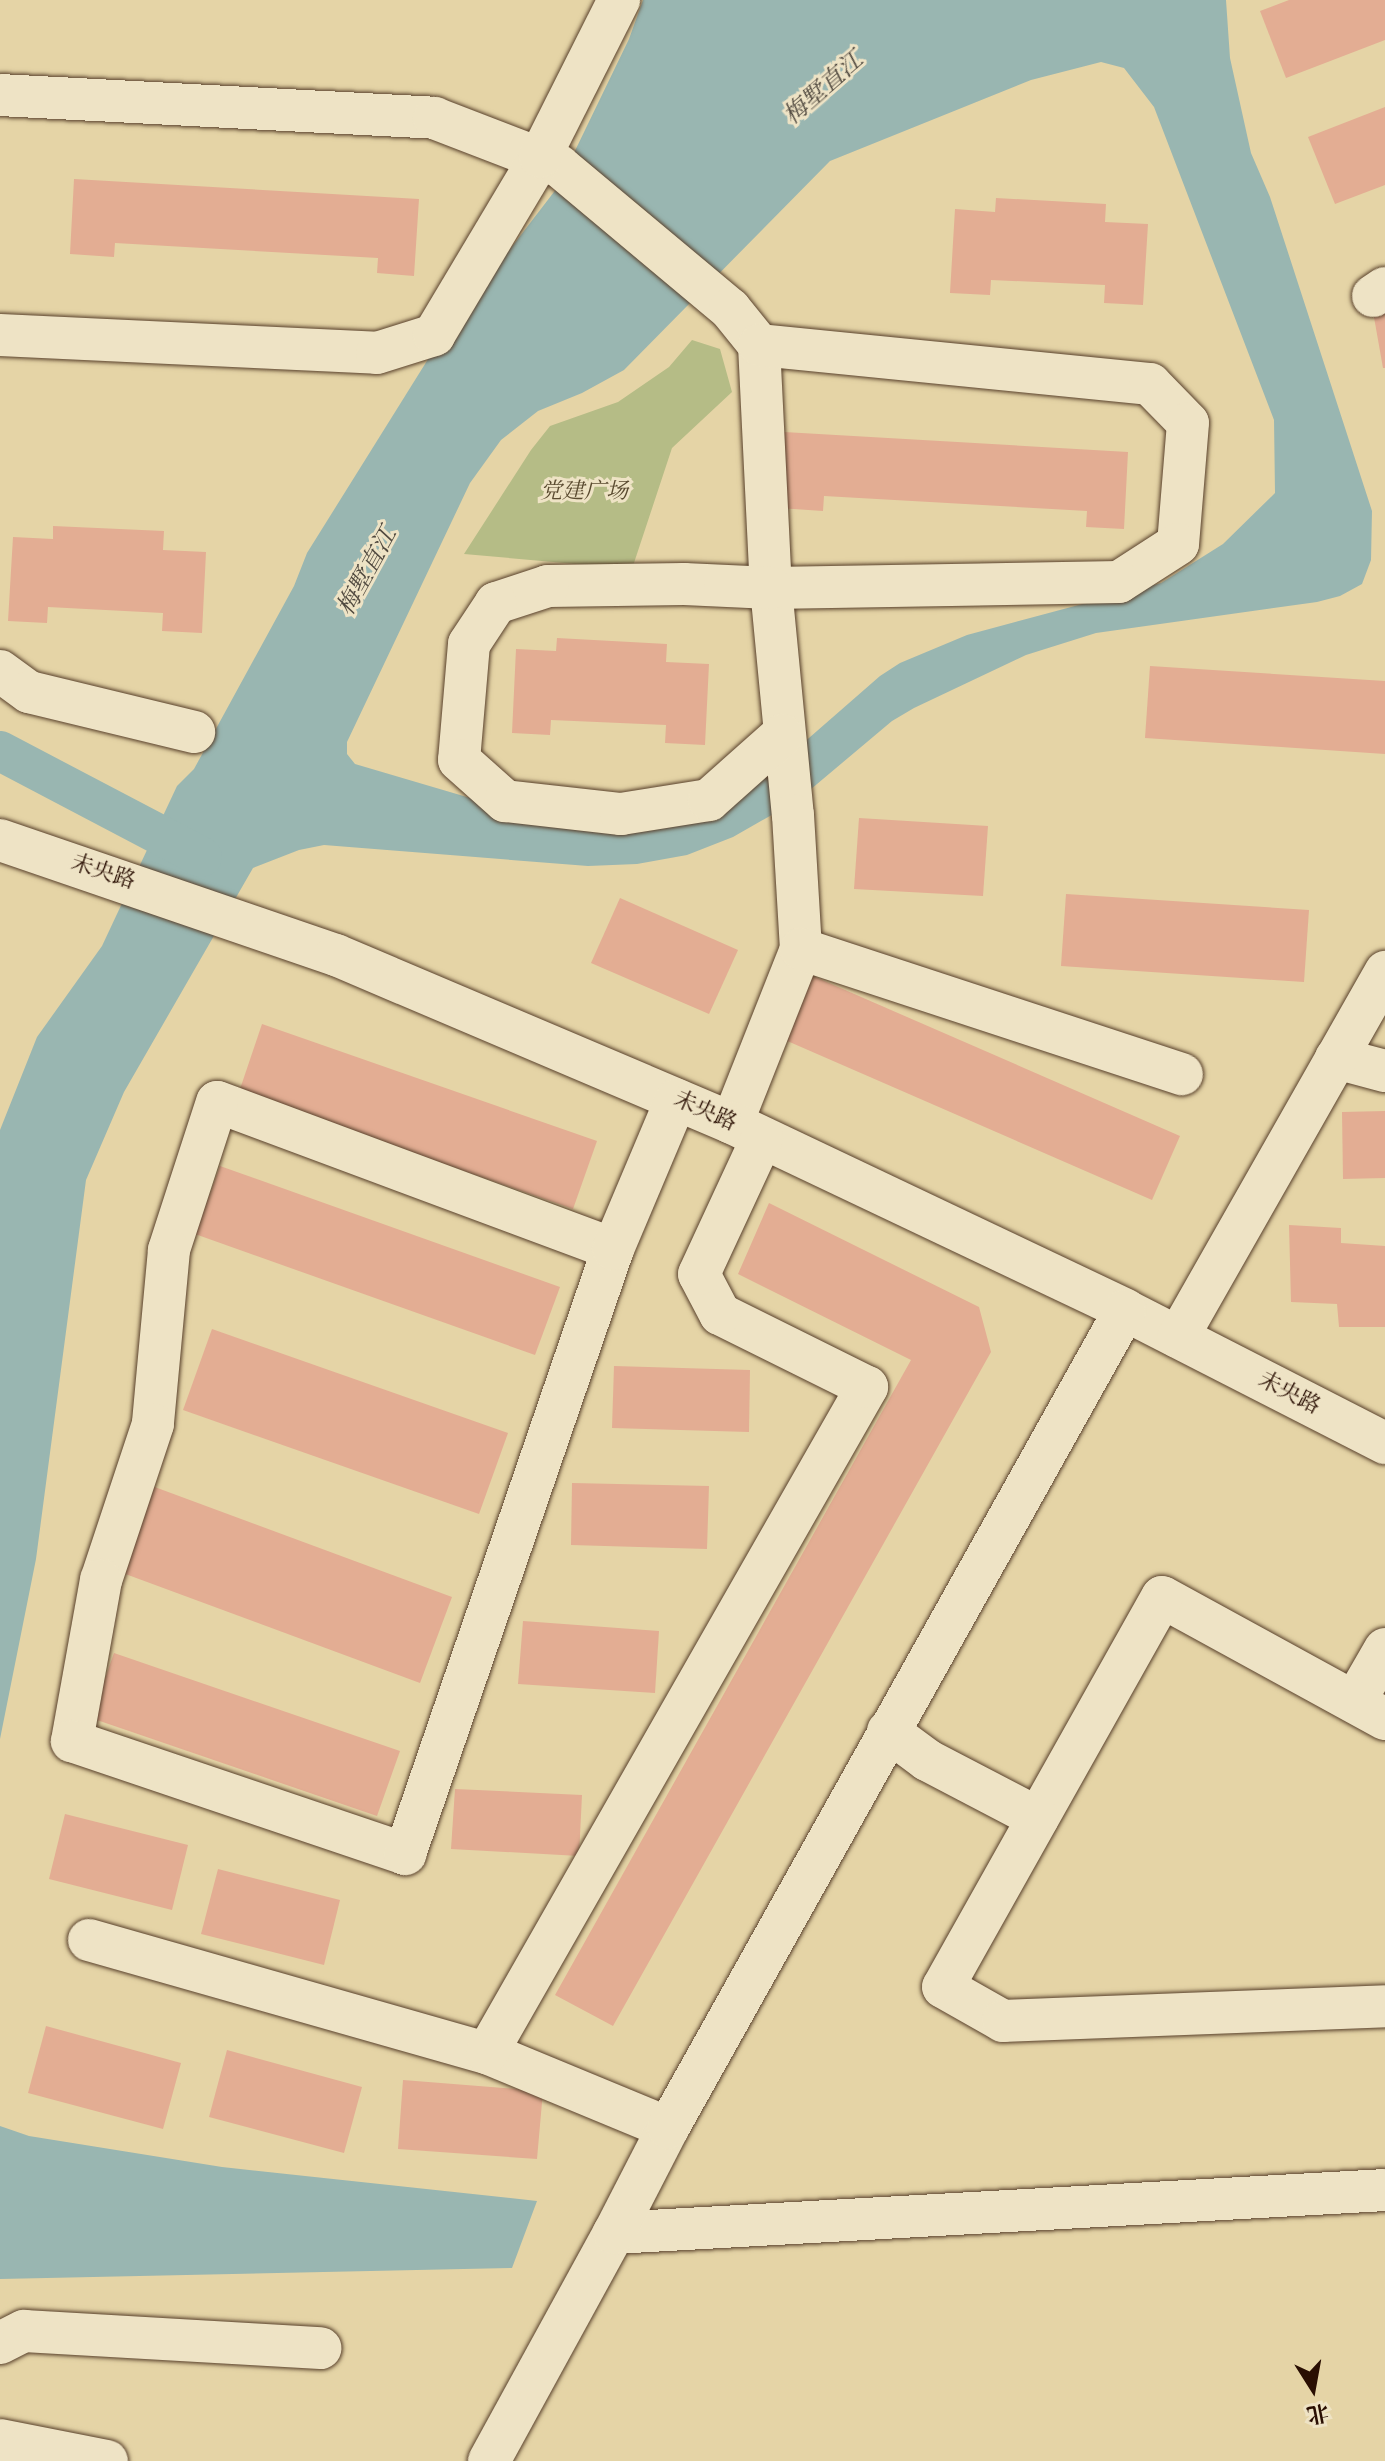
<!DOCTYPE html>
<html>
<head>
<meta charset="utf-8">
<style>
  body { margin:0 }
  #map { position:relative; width:1385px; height:2461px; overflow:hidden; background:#e5d4a6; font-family:"IM FELL English","Noto Serif SC",serif }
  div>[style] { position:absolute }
  .green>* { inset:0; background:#b5bc86 }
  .water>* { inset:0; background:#99b6b1 }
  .canal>* { height:40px; margin:-20px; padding:0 20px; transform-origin:20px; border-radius:20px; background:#99b6b1 }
  .building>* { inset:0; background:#e3ad93 }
  .roads { filter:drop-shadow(0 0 2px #58402b) drop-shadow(0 0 2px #58402b) }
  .minor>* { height:42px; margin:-21px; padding:0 21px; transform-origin:21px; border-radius:21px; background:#eee3c5 }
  span { translate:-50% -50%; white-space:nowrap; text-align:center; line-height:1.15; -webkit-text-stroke:6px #eee3c5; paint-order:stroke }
  .park-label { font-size:22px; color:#5a4b30; font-style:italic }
  .street-label { font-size:22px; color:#290e02 }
  .water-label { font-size:24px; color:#50493f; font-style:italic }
  .north { position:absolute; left:1273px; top:2349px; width:80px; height:80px; -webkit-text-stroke:6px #eee3c5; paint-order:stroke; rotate:169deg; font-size:22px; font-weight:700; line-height:32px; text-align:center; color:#290e02 }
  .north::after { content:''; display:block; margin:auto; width:28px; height:36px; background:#290e02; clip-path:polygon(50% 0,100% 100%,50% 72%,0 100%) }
</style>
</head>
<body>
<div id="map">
  <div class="green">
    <i style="clip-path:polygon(692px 340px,720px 349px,732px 392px,672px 448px,632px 569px,464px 554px,531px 450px,550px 426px,618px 402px,669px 367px)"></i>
  </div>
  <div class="water">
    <i style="clip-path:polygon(evenodd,643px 0,1226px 0,1230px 58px,1251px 153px,1270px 197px,1372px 511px,1371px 560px,1362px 584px,1340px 596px,1317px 602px,1096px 633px,1026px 655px,914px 708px,892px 721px,798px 800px,733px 837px,687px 855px,637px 864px,588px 866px,324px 845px,299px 850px,253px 868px,124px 1092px,86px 1180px,36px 1559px,0 1739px,0 1130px,37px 1037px,102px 946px,177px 786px,194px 769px,294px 586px,307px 553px,440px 340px,557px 188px,629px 39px,643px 0,1101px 62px,1124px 68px,1154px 107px,1274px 420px,1275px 493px,1223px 544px,1161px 583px,967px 635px,900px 663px,880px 676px,770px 772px,552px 822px,355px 764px,347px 754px,347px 742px,470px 483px,501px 440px,538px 411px,582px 393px,624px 370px,830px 161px,1031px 80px,1101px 62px)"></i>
    <i style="clip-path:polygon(0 2126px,29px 2136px,222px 2167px,537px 2201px,512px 2268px,0 2279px)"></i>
  </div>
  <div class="canal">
    <i style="left:0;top:751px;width:228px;rotate:27.7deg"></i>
  </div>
  <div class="building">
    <i style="clip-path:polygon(1289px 0,1385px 0,1385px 40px,1286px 78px,1260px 11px)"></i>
    <i style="clip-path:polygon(1385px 107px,1385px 185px,1335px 204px,1308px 137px)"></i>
    <i style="clip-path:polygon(74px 179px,419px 199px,414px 276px,377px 273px,378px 258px,115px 243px,114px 257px,70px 254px)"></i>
    <i style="clip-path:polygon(996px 198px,1106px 204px,1105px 222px,1148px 224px,1143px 305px,1104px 303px,1105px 285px,991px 280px,990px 295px,950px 293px,955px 209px,995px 212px)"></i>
    <i style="clip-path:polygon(1385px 303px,1385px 368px,1383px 368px,1372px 306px)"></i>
    <i style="clip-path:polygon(784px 432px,1128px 452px,1124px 529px,1086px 527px,1087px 511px,824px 496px,823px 511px,779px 508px)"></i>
    <i style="clip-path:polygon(53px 526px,164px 531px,163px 550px,206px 552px,202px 633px,162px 631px,163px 613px,48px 607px,47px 623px,8px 621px,13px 537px,53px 539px)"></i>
    <i style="clip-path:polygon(557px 638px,667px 644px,666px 662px,709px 664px,705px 745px,665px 743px,666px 725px,551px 720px,550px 735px,512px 733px,516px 649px,556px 651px)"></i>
    <i style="clip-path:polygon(1150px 666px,1385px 681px,1385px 754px,1145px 738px)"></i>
    <i style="clip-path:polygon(859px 818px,988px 826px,983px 896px,854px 889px)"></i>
    <i style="clip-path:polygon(1066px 894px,1309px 910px,1304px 982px,1061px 966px)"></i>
    <i style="clip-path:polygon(620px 898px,738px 950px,709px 1014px,591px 963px)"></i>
    <i style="clip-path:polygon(813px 976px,1180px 1136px,1152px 1200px,785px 1040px)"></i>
    <i style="clip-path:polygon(262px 1024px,597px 1141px,573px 1209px,239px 1092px)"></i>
    <i style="clip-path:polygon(1385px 1111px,1385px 1178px,1343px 1179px,1342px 1112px)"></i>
    <i style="clip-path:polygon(220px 1166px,560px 1287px,535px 1355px,195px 1234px)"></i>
    <i style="clip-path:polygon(769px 1203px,979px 1307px,991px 1352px,613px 2026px,555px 1995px,911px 1360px,738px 1274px)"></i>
    <i style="clip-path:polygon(1289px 1225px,1341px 1228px,1341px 1243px,1385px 1246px,1385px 1327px,1339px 1327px,1337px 1304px,1291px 1302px)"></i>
    <i style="clip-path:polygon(212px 1329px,508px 1433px,479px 1514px,183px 1410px)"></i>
    <i style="clip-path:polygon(614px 1366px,750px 1370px,749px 1432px,612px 1428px)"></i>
    <i style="clip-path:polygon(572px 1483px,709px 1486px,707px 1549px,571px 1545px)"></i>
    <i style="clip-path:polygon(152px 1486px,452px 1597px,420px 1683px,120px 1572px)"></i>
    <i style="clip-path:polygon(523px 1621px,659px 1631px,655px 1693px,518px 1684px)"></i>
    <i style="clip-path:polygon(114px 1653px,400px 1751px,377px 1816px,91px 1718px)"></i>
    <i style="clip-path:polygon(455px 1789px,582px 1795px,579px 1856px,451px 1849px)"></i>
    <i style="clip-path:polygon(65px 1814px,188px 1845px,172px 1910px,49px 1879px)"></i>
    <i style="clip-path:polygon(218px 1869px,340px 1900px,324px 1965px,201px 1934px)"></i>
    <i style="clip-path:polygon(46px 2026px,181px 2063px,163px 2129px,28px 2093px)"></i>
    <i style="clip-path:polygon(227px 2050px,362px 2087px,344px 2153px,209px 2117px)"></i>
    <i style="clip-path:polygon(403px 2080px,543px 2091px,537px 2159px,398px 2149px)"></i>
  </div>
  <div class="roads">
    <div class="minor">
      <i style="left:0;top:95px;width:435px;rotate:3deg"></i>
      <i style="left:434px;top:118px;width:134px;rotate:21deg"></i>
      <i style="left:559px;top:166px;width:223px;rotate:39.9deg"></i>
      <i style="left:730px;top:309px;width:46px;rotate:51.1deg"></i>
      <i style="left:759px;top:345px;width:243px;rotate:87.2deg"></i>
      <i style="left:771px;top:588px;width:228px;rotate:84.5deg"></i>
      <i style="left:793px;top:815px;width:134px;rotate:86.6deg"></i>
      <i style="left:801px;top:949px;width:187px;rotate:111.6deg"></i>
      <i style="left:1373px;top:296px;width:14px;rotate:-34deg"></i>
      <i style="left:0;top:335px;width:377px;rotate:2.7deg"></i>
      <i style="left:377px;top:353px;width:60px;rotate:-17.5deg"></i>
      <i style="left:434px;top:335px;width:207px;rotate:-59.2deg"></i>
      <i style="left:540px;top:157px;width:176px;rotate:-63.3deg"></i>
      <i style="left:759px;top:345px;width:393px;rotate:5.7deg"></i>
      <i style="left:1150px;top:384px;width:54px;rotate:45.7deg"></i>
      <i style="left:1188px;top:423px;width:121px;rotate:94.7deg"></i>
      <i style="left:1178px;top:544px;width:70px;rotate:147.2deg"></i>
      <i style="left:1119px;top:582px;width:348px;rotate:179deg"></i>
      <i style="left:771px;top:588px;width:87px;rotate:-177.4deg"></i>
      <i style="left:684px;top:584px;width:136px;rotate:179.2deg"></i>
      <i style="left:548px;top:586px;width:55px;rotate:161.9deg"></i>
      <i style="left:496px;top:603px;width:49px;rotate:123.4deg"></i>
      <i style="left:469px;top:644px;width:116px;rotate:94.9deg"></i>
      <i style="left:459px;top:760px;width:62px;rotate:41.7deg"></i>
      <i style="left:505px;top:801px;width:117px;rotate:6.4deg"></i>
      <i style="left:621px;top:814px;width:89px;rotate:-9deg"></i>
      <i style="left:709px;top:800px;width:98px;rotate:-41.7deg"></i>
      <i style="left:0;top:671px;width:36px;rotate:36deg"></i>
      <i style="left:29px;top:692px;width:170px;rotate:13.6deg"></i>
      <i style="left:0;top:840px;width:355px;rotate:18.9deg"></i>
      <i style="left:336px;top:955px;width:430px;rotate:23deg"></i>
      <i style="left:732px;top:1123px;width:435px;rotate:25.4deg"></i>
      <i style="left:1125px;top:1310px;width:292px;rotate:27.1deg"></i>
      <i style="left:801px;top:949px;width:401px;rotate:18.2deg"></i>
      <i style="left:1336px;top:1058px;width:51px;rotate:14.9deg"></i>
      <i style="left:613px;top:1249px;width:422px;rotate:-159.6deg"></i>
      <i style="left:217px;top:1102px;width:156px;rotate:108deg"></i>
      <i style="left:169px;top:1250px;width:175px;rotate:95.3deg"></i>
      <i style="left:153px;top:1424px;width:164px;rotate:108.4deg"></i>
      <i style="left:101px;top:1580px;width:164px;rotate:100.2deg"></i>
      <i style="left:72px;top:1741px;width:352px;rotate:18.7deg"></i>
      <i style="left:405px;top:1854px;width:640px;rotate:-71.03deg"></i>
      <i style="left:613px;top:1249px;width:162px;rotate:-67.1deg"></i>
      <i style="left:1178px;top:1337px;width:420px;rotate:-60.4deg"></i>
      <i style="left:1355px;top:1701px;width:60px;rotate:-60deg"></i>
      <i style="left:1385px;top:1719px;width:254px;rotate:-151.3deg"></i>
      <i style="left:1162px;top:1597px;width:447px;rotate:119.3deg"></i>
      <i style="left:943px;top:1987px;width:69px;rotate:29.5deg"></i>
      <i style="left:1003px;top:2021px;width:382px;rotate:-2.2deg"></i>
      <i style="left:888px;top:1731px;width:49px;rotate:36.6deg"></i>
      <i style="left:927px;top:1760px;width:125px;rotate:27.6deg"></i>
      <i style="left:89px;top:1940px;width:414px;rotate:15.9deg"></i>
      <i style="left:487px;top:2053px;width:196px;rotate:22.5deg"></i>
      <i style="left:487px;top:2053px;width:767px;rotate:-60.29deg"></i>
      <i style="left:867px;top:1387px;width:164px;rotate:-153.6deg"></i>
      <i style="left:720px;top:1314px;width:45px;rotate:-117.7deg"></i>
      <i style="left:699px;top:1274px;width:150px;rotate:-65.1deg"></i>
      <i style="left:614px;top:2233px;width:772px;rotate:-3.19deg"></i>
      <i style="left:0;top:2343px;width:27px;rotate:-27deg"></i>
      <i style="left:24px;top:2331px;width:297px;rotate:3.3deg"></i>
      <i style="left:0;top:2440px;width:109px;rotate:11.1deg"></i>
      <i style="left:489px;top:2461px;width:260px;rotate:-61.3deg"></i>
      <i style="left:614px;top:2233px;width:118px;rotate:-62.8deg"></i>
      <i style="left:668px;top:2128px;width:937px;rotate:-60.81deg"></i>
    </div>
  </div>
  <div class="park-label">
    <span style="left:584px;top:493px">党建广场</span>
  </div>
  <div class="street-label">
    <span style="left:103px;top:873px;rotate:18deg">未央路</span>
    <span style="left:705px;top:1112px;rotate:24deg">未央路</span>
    <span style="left:1289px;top:1394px;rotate:27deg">未央路</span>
  </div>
  <div class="water-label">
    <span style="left:824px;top:89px;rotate:-41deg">梅墅直江</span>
    <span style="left:368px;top:572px;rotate:-61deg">梅墅直江</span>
  </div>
  <div class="north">北</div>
</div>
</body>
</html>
